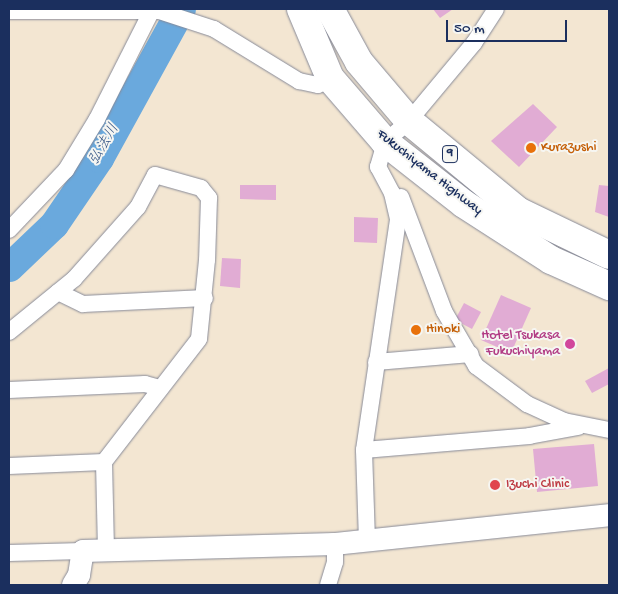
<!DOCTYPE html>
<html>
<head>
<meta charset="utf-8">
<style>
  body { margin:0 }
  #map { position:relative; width:618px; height:594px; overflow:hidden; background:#f3e6d2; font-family:"Gochi Hand","Klee One",sans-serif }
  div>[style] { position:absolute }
  .river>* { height:29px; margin:-14.5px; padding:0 14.5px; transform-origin:14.5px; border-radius:14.5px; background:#6aa9dd }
  .building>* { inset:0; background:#e1acd4 }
  .roads { filter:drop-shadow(0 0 1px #878a98) drop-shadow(0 0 1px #878a98) }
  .street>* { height:16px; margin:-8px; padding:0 8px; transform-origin:8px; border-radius:8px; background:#fff }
  .secondary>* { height:22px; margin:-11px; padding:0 11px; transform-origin:11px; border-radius:11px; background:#fff }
  .highway>* { height:28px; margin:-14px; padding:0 14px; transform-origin:14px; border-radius:14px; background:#fff }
  .dots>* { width:14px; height:14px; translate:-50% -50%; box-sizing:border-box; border:2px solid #f6f6f2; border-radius:50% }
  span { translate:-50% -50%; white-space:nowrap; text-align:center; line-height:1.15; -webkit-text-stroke:4px #f6f6f2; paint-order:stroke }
  .shield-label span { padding:1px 4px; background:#f6f6f2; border:1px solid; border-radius:4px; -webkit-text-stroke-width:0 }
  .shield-label { font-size:12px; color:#1b2f5e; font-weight:700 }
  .food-label { font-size:14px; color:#c56008 }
  .left { translate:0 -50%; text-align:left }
  .street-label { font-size:14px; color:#1b2f5e }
  .hotel-label { font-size:14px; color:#b23c85 }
  .right { translate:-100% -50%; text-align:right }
  .health-label { font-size:14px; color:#be3a42 }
  .water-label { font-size:15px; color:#335484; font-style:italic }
  .frame { position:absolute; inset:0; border:10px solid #1b2f5e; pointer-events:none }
  .scale { position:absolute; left:446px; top:20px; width:121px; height:22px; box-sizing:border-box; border:2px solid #1b2f5e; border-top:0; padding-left:6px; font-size:15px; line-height:18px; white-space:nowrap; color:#1b2f5e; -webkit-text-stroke:4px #f6f6f2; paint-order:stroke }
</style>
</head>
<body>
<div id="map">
  <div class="river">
    <i style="left:9px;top:267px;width:62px;rotate:-43.7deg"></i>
    <i style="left:54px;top:224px;width:80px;rotate:-55.7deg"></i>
    <i style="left:99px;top:158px;width:170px;rotate:-61.2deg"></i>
  </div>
  <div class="building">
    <i style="clip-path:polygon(433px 9px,453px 9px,440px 18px)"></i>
    <i style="clip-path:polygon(533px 104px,557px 127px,519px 167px,491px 141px)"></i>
    <i style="clip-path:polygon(240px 185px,276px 185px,276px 200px,240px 199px)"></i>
    <i style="clip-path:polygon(599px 185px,609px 186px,609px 217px,595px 212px)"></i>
    <i style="clip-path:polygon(354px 217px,378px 218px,377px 243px,354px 242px)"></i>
    <i style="clip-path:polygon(222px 258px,241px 259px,240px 288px,220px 286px)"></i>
    <i style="clip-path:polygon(501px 295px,531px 308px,511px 353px,481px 340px)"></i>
    <i style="clip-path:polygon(464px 303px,481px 312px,472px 329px,455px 320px)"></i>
    <i style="clip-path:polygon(609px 368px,609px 384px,592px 393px,585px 381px)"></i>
    <i style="clip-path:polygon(594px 444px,598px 486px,537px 492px,533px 449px)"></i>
  </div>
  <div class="roads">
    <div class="street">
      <i style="left:9px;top:11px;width:150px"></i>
      <i style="left:159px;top:11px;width:58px;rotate:18.1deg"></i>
      <i style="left:214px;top:29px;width:100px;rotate:31.5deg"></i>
      <i style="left:299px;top:81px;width:19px;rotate:12deg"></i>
      <i style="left:318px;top:85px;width:14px;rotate:-30deg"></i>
      <i style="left:401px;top:197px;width:122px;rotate:69.3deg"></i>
      <i style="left:444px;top:311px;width:64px;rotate:59.8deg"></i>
      <i style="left:476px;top:366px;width:64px;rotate:36.7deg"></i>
      <i style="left:527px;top:404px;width:41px;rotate:24.7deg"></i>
      <i style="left:564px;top:421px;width:46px;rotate:11.3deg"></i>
      <i style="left:9px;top:230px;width:83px;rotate:-46.5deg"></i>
      <i style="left:66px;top:170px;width:60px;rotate:-58.7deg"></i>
      <i style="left:97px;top:119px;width:120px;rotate:-63.2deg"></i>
      <i style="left:58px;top:292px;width:28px;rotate:26deg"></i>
      <i style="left:83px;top:304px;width:122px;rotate:-2.8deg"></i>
      <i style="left:9px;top:332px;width:84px;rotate:-39.2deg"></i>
      <i style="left:74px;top:279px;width:96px;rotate:-48.4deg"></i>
      <i style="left:138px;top:207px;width:36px;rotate:-62deg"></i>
      <i style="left:155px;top:175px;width:48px;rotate:15.8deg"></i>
      <i style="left:201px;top:188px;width:13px;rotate:51deg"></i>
      <i style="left:209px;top:198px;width:62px;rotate:91.8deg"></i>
      <i style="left:207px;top:260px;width:79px;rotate:95.8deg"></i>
      <i style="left:199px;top:339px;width:155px;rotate:127.7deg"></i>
      <i style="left:104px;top:462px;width:88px;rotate:88.7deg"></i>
      <i style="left:376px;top:362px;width:95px;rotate:-4.8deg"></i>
      <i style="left:9px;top:390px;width:136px;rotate:-2.5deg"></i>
      <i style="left:145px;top:384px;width:16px;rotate:15deg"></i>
      <i style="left:364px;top:450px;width:166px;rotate:-4.8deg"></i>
      <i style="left:529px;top:436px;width:50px;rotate:-10.4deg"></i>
      <i style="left:9px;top:466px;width:95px;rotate:-2.4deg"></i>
      <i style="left:367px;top:541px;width:91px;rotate:-91.9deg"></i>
      <i style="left:364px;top:450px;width:233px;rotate:-81.6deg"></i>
      <i style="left:398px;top:219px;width:27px;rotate:-103deg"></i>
      <i style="left:392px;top:193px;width:30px;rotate:-118deg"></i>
      <i style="left:378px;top:167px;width:26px;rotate:-74deg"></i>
      <i style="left:385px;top:142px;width:32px;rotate:-41deg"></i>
      <i style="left:409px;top:121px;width:102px;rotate:-50.2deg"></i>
      <i style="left:474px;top:43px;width:40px;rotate:-57.1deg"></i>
      <i style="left:9px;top:553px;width:74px;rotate:-1.5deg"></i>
      <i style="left:328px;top:585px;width:24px;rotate:-73deg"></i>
      <i style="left:335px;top:562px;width:18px;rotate:-90deg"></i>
    </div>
    <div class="secondary">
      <i style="left:73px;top:585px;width:12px;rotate:-59deg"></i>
      <i style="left:79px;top:575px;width:24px;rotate:-81deg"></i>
      <i style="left:83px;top:551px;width:252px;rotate:-1.6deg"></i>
      <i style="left:335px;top:544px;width:276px;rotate:-6deg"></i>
    </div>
    <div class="highway">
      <i style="left:301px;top:9px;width:75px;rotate:67.2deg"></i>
      <i style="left:330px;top:78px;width:84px;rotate:49.3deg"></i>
      <i style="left:385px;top:142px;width:100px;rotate:38.1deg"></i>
      <i style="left:464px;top:204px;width:103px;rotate:32.8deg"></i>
      <i style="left:551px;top:260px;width:64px;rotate:24.1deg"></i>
      <i style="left:330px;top:9px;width:60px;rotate:61.3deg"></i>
      <i style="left:359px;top:62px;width:77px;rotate:49.7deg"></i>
      <i style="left:409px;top:121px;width:141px;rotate:39.5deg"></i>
      <i style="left:518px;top:211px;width:101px;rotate:25.8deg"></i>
    </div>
  </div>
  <div class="dots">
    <i style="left:531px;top:148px;background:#e8710a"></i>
    <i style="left:416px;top:330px;background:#e8710a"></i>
    <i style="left:570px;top:344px;background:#d1479c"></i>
    <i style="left:495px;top:485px;background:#e0444e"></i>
  </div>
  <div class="shield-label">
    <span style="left:450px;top:154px">9</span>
  </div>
  <div class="food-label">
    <span class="left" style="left:541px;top:148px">Kurazushi</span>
    <span class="left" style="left:426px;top:330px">Hinoki</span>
  </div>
  <div class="street-label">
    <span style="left:429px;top:173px;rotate:38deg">Fukuchiyama Highway</span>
  </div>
  <div class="hotel-label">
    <span class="right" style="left:560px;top:344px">Hotel Tsukasa<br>Fukuchiyama</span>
  </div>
  <div class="health-label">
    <span class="left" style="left:506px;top:485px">Izuchi Clinic</span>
  </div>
  <div class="water-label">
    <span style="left:105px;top:145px;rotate:-60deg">弘法川</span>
  </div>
  <div class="frame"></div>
  <div class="scale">50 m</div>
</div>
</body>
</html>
